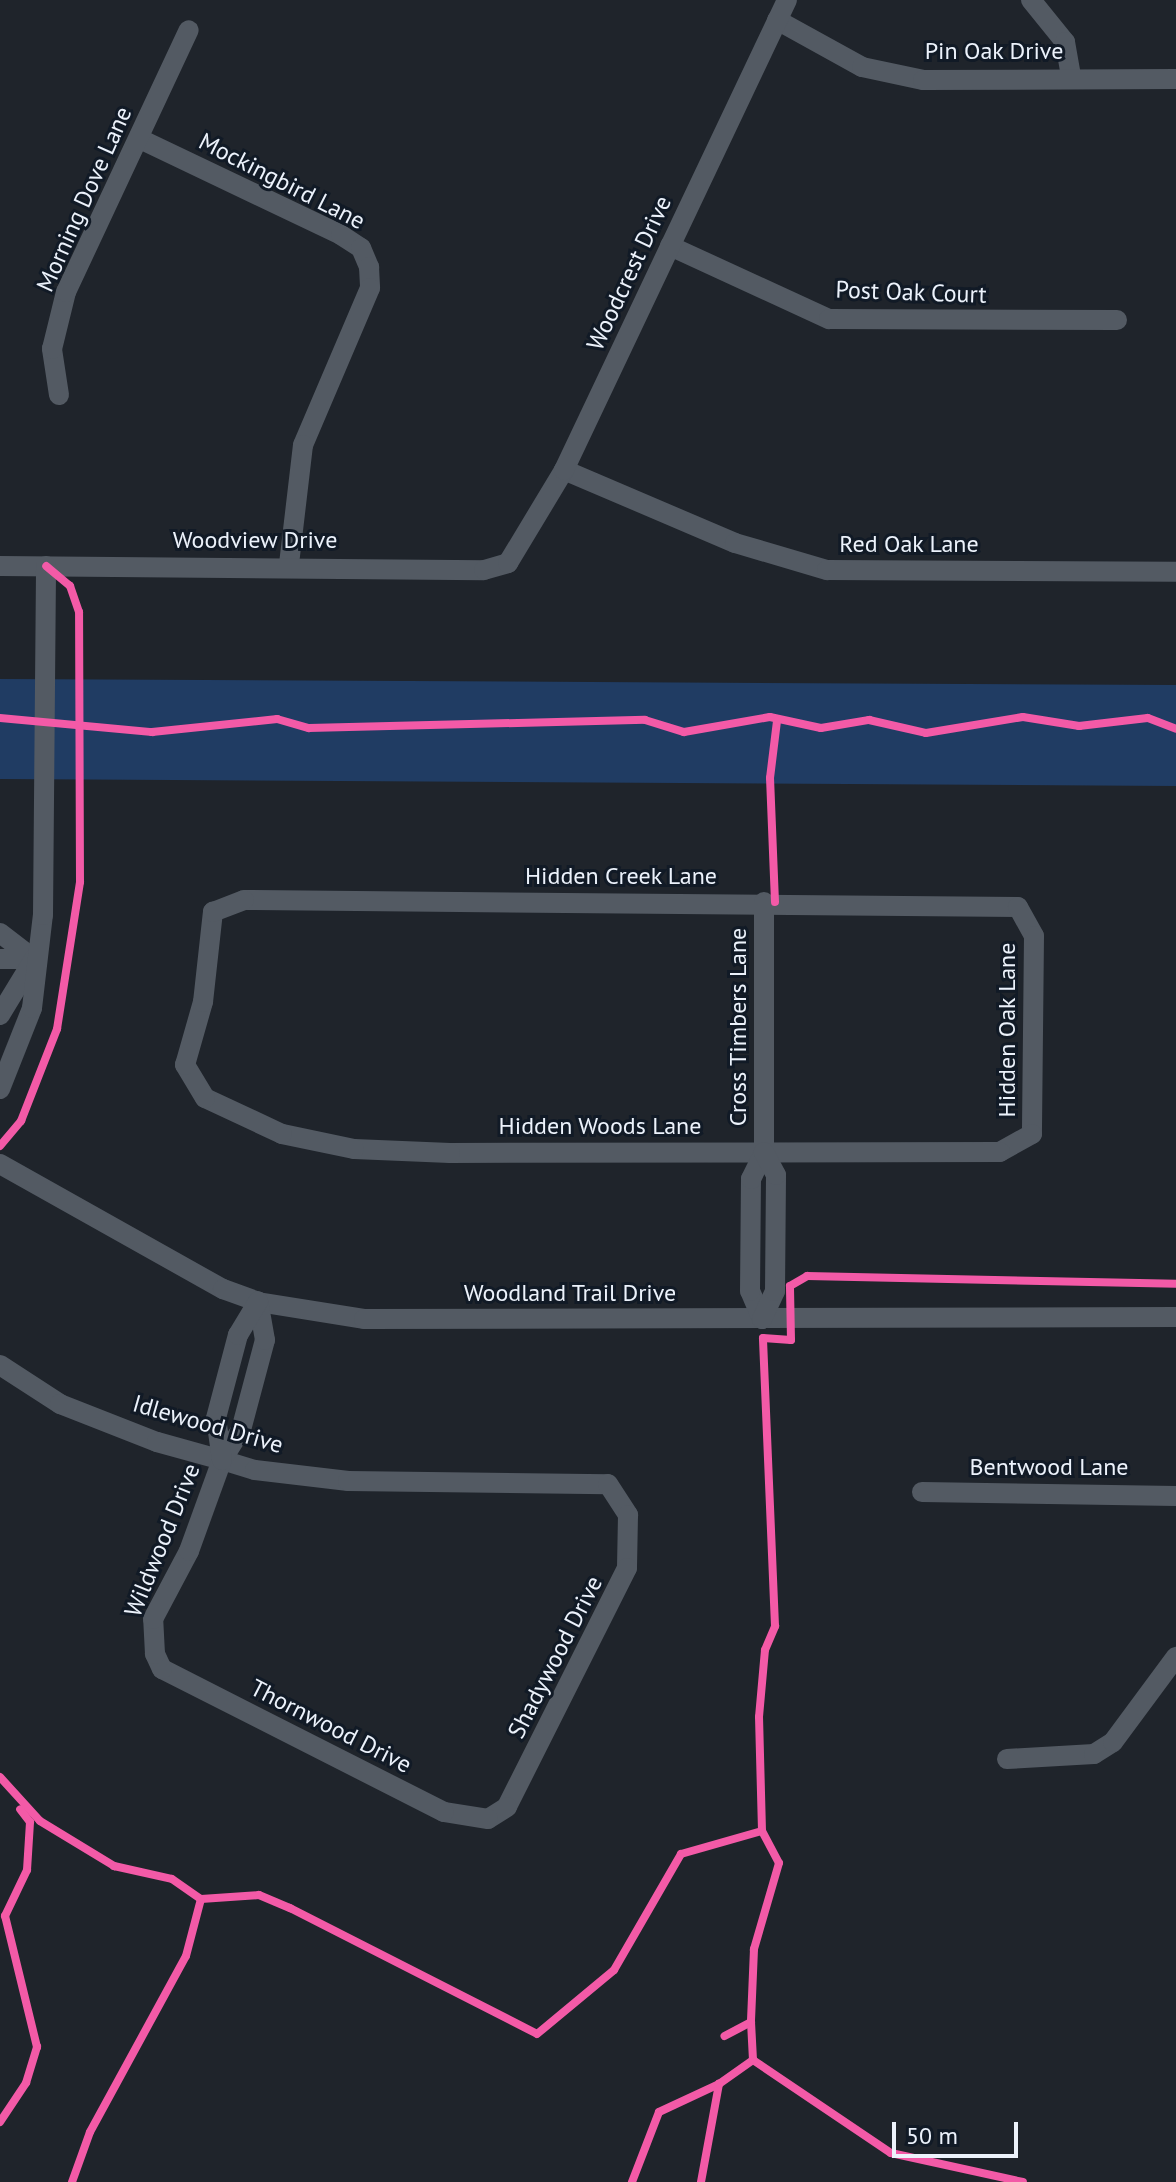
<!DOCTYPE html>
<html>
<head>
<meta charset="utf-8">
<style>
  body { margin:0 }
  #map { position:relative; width:1176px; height:2182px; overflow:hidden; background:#1f242b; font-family:"PT Sans",sans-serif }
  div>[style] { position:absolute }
  .green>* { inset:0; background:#203c63 }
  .minor>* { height:20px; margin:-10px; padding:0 10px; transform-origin:10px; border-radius:10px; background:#535a63 }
  .cycleway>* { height:8px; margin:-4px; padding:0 4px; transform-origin:4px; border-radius:4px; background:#f35aa7 }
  span { translate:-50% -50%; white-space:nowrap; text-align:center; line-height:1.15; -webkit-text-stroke:6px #111a26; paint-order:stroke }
  .street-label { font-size:24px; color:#ecf2fb }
  .scale { position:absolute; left:892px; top:2122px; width:126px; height:36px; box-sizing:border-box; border:4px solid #ecf2fb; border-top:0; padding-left:10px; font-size:24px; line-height:28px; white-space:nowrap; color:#ecf2fb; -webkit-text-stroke:6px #111a26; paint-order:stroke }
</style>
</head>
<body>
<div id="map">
  <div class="green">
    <i style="clip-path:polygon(0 679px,1176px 685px,1176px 786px,0 779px)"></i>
  </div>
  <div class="minor">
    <i style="left:1031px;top:0;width:54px;rotate:51deg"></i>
    <i style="left:1065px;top:42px;width:36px;rotate:80deg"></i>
    <i style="left:777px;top:20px;width:97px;rotate:28.9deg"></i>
    <i style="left:862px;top:67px;width:62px;rotate:12deg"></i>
    <i style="left:923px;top:80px;width:253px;rotate:-0.2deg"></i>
    <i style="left:140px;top:139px;width:223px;rotate:25.5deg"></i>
    <i style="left:341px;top:235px;width:24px;rotate:33deg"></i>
    <i style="left:361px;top:248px;width:21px;rotate:67deg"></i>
    <i style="left:369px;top:267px;width:21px;rotate:87deg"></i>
    <i style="left:370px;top:288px;width:171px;rotate:113.1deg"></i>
    <i style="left:303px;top:445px;width:120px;rotate:96.7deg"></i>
    <i style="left:670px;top:246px;width:175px;rotate:24.7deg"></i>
    <i style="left:829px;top:319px;width:288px;rotate:0.2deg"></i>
    <i style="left:59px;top:395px;width:47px;rotate:-98.7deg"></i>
    <i style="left:52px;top:349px;width:59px;rotate:-76.2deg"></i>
    <i style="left:66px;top:292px;width:289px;rotate:-64.9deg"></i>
    <i style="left:564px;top:470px;width:186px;rotate:23.1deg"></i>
    <i style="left:735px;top:543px;width:96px;rotate:16.4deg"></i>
    <i style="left:827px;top:570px;width:349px;rotate:0.3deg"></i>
    <i style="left:0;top:566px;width:484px;rotate:0.5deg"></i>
    <i style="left:484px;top:570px;width:25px;rotate:-16deg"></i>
    <i style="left:508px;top:563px;width:109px;rotate:-58.9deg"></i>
    <i style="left:564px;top:470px;width:520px;rotate:-64.62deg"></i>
    <i style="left:244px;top:900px;width:774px;rotate:0.52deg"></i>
    <i style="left:1018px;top:907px;width:33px;rotate:61deg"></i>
    <i style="left:1034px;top:936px;width:198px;rotate:90.6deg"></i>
    <i style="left:1032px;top:1134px;width:37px;rotate:151deg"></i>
    <i style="left:1000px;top:1152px;width:550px;rotate:179.9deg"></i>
    <i style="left:450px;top:1153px;width:96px;rotate:-177.6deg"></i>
    <i style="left:354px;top:1149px;width:74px;rotate:-168.2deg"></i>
    <i style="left:282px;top:1134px;width:85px;rotate:-154.9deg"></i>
    <i style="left:205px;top:1098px;width:39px;rotate:-121deg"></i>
    <i style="left:185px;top:1065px;width:66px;rotate:-74.1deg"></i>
    <i style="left:203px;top:1002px;width:91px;rotate:-83.7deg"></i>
    <i style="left:213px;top:912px;width:33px;rotate:-21deg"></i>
    <i style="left:0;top:933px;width:43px;rotate:37.4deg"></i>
    <i style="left:0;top:959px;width:34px"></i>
    <i style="left:0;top:1015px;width:66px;rotate:-58.7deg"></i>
    <i style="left:0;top:1089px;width:87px;rotate:-68.4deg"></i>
    <i style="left:32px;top:1008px;width:94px;rotate:-83.3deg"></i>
    <i style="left:43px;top:915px;width:349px;rotate:-89.5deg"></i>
    <i style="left:0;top:1164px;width:256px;rotate:29.3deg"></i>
    <i style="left:223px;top:1289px;width:37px;rotate:20deg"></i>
    <i style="left:258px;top:1302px;width:107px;rotate:9.1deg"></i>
    <i style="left:364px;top:1319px;width:812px;rotate:-0.14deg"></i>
    <i style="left:762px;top:1319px;width:30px;rotate:-113deg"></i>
    <i style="left:750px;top:1291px;width:112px;rotate:-89.5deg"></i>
    <i style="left:751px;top:1179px;width:30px;rotate:-64deg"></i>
    <i style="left:764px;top:1152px;width:250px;rotate:-90deg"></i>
    <i style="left:762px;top:1319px;width:31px;rotate:-65deg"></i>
    <i style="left:775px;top:1291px;width:116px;rotate:-89.5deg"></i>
    <i style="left:776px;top:1175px;width:26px;rotate:-118deg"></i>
    <i style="left:0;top:1365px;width:72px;rotate:33deg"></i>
    <i style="left:60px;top:1404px;width:104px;rotate:21.4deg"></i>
    <i style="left:157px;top:1442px;width:67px;rotate:15.5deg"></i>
    <i style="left:222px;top:1460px;width:34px;rotate:17deg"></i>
    <i style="left:255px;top:1470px;width:94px;rotate:6.7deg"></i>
    <i style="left:348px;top:1481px;width:260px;rotate:0.7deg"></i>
    <i style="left:608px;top:1484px;width:37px;rotate:57deg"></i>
    <i style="left:628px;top:1515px;width:53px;rotate:91.1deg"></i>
    <i style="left:627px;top:1568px;width:267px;rotate:116.7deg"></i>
    <i style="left:507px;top:1807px;width:22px;rotate:148deg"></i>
    <i style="left:488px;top:1819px;width:45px;rotate:-171deg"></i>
    <i style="left:444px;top:1812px;width:316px;rotate:-153.1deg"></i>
    <i style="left:162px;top:1669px;width:17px;rotate:-115deg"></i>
    <i style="left:155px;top:1654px;width:35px;rotate:-93deg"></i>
    <i style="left:153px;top:1619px;width:77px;rotate:-62.1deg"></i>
    <i style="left:189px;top:1551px;width:97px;rotate:-70.1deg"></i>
    <i style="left:222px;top:1460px;width:36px;rotate:-58deg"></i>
    <i style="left:241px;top:1430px;width:93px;rotate:-75.1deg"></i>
    <i style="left:265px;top:1340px;width:39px;rotate:-100deg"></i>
    <i style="left:222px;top:1460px;width:42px;rotate:-98.1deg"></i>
    <i style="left:216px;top:1418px;width:86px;rotate:-75.2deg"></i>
    <i style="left:238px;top:1335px;width:39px;rotate:-59deg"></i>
    <i style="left:922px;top:1492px;width:254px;rotate:0.9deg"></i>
    <i style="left:1007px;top:1759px;width:87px;rotate:-3.3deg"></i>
    <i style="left:1094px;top:1754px;width:22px;rotate:-32deg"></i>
    <i style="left:1113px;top:1742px;width:106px;rotate:-53.5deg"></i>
  </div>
  <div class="cycleway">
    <i style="left:0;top:718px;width:153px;rotate:5.3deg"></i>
    <i style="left:152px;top:732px;width:126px;rotate:-5.9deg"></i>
    <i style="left:277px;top:719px;width:33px;rotate:16deg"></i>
    <i style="left:309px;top:728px;width:336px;rotate:-1.4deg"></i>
    <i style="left:645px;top:720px;width:41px;rotate:17.1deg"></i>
    <i style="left:684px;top:732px;width:87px;rotate:-9.9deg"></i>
    <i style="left:770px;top:717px;width:52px;rotate:12.2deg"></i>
    <i style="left:821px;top:728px;width:49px;rotate:-9.5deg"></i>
    <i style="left:869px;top:720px;width:58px;rotate:12.8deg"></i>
    <i style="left:926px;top:733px;width:98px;rotate:-9.4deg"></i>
    <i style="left:1023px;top:717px;width:57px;rotate:9.1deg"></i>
    <i style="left:1079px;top:726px;width:69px;rotate:-6.6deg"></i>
    <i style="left:1148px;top:718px;width:30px;rotate:21deg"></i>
    <i style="left:775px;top:902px;width:124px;rotate:-92.3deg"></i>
    <i style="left:770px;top:778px;width:57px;rotate:-83deg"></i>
    <i style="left:0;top:1146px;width:33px;rotate:-50deg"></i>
    <i style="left:21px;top:1121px;width:99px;rotate:-68.6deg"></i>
    <i style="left:57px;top:1029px;width:149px;rotate:-81.1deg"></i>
    <i style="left:80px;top:882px;width:270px;rotate:-90.2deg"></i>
    <i style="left:79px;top:612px;width:28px;rotate:-109deg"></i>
    <i style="left:70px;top:586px;width:31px;rotate:-140deg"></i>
    <i style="left:0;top:1777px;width:59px;rotate:47.7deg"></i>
    <i style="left:40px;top:1821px;width:87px;rotate:31.3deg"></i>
    <i style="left:114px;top:1866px;width:59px;rotate:12.6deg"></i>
    <i style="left:172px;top:1879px;width:35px;rotate:35deg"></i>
    <i style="left:201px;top:1899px;width:58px;rotate:-3.9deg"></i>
    <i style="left:259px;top:1895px;width:34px;rotate:23deg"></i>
    <i style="left:290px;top:1908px;width:277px;rotate:27deg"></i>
    <i style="left:537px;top:2034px;width:100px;rotate:-39.7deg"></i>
    <i style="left:614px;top:1970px;width:134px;rotate:-60deg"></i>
    <i style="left:681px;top:1854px;width:84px;rotate:-15.9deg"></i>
    <i style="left:762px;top:1831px;width:36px;rotate:62deg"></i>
    <i style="left:779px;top:1863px;width:90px;rotate:106.2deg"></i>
    <i style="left:754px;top:1949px;width:73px;rotate:92.4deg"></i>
    <i style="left:751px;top:2022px;width:30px;rotate:152deg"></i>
    <i style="left:762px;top:1831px;width:114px;rotate:-91.5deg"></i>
    <i style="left:759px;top:1717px;width:67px;rotate:-84.9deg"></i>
    <i style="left:765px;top:1650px;width:26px;rotate:-67deg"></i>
    <i style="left:775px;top:1626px;width:288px;rotate:-92.4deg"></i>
    <i style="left:763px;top:1338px;width:28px;rotate:4deg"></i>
    <i style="left:791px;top:1340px;width:54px;rotate:-91.1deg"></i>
    <i style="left:790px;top:1286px;width:20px;rotate:-30deg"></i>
    <i style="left:807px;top:1276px;width:369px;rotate:1.2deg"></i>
    <i style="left:753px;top:2060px;width:166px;rotate:34deg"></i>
    <i style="left:891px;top:2153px;width:135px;rotate:12.4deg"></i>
    <i style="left:0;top:2122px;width:47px;rotate:-56.3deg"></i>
    <i style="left:26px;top:2083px;width:38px;rotate:-73deg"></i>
    <i style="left:37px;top:2047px;width:135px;rotate:-103.7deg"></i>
    <i style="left:5px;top:1916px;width:51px;rotate:-64.4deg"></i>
    <i style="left:27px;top:1870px;width:48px;rotate:-86.4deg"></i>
    <i style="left:30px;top:1822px;width:16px;rotate:-128deg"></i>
    <i style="left:72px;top:2182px;width:53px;rotate:-70.2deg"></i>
    <i style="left:90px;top:2132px;width:200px;rotate:-61.4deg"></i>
    <i style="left:186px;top:1956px;width:59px;rotate:-75.3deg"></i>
    <i style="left:632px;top:2182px;width:75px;rotate:-68.9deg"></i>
    <i style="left:659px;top:2112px;width:66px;rotate:-25deg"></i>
    <i style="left:701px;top:2182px;width:100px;rotate:-79.6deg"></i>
    <i style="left:719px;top:2084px;width:42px;rotate:-35.2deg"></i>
    <i style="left:753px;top:2060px;width:38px;rotate:-93deg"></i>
  </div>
  <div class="street-label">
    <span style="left:994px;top:51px">Pin Oak Drive</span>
    <span style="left:282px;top:181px;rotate:27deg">Mockingbird Lane</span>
    <span style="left:84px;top:199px;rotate:-66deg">Morning Dove Lane</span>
    <span style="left:629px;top:273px;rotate:-65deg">Woodcrest Drive</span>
    <span style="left:911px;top:292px;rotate:2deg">Post Oak Court</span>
    <span style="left:255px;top:540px">Woodview Drive</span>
    <span style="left:909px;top:544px">Red Oak Lane</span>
    <span style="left:621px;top:876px">Hidden Creek Lane</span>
    <span style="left:738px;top:1027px;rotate:-90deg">Cross Timbers Lane</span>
    <span style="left:1007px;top:1030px;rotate:-90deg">Hidden Oak Lane</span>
    <span style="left:600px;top:1126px">Hidden Woods Lane</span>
    <span style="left:570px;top:1293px">Woodland Trail Drive</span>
    <span style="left:208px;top:1424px;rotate:16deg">Idlewood Drive</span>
    <span style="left:1049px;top:1467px">Bentwood Lane</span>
    <span style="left:162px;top:1540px;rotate:-68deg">Wildwood Drive</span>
    <span style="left:555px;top:1657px;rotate:-63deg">Shadywood Drive</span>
    <span style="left:331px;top:1726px;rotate:27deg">Thornwood Drive</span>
  </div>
  <div class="scale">50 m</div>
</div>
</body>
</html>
